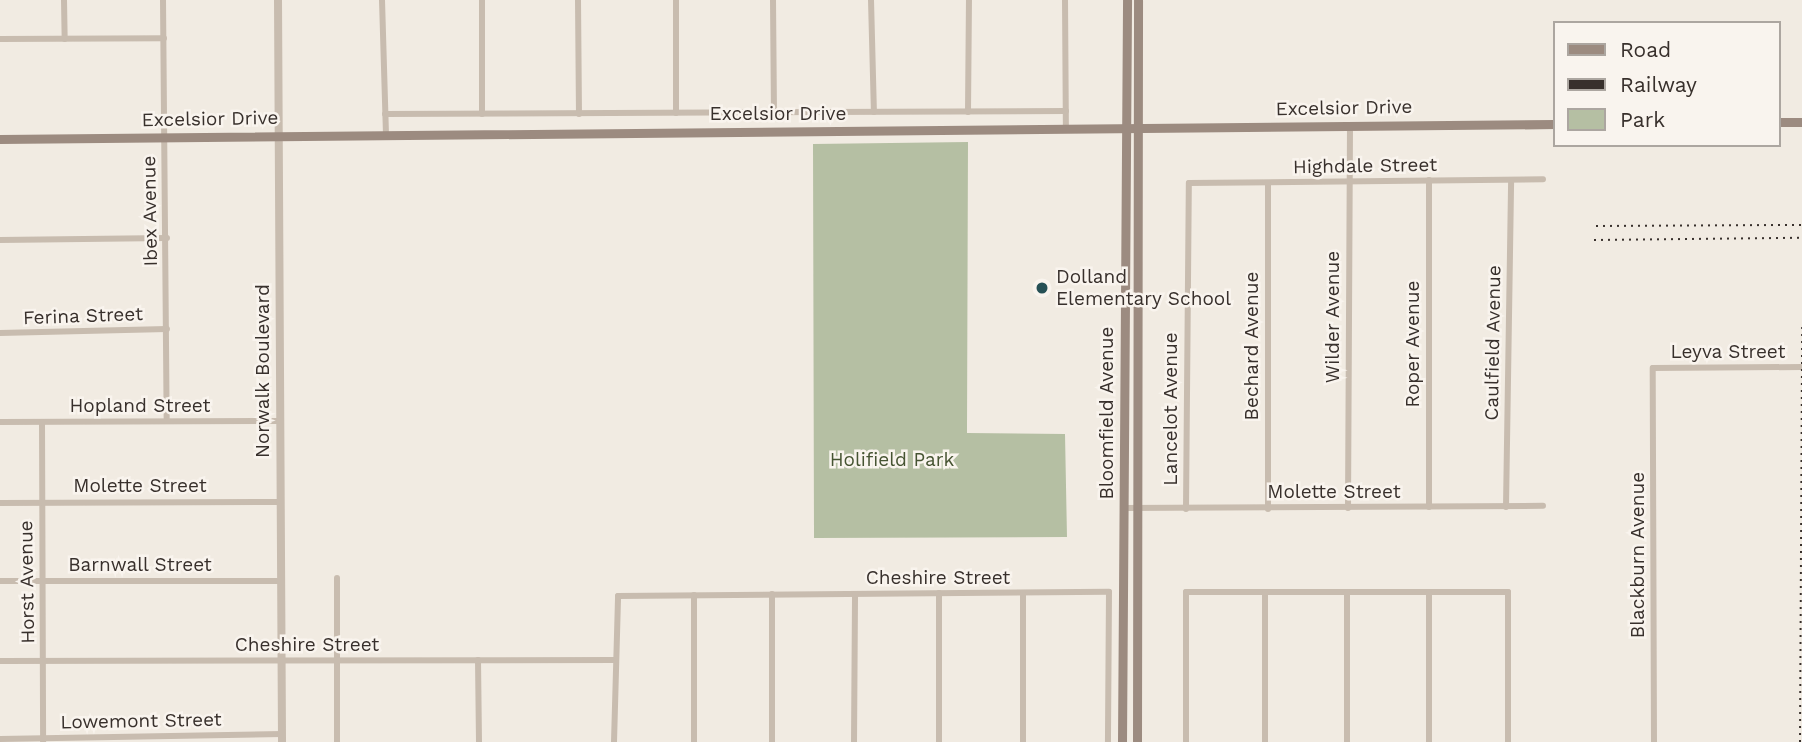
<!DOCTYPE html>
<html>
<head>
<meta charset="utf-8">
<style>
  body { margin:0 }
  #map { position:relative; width:1802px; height:742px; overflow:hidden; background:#f1ebe2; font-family:"Work Sans",sans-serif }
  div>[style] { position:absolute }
  .green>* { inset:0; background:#b5bfa3 }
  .minor>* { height:6px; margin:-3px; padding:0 3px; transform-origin:3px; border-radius:3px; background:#c8bcaf }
  .tertiary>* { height:8px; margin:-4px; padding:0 4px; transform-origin:4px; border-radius:4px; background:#c8bcaf }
  .secondary>* { height:9px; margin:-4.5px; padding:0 4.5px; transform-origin:4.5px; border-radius:4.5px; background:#9c8b80 }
  .rail>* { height:2px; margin-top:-1px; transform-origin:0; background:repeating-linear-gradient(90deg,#38302c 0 2px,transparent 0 7px) }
  .dots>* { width:19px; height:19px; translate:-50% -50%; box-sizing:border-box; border:4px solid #f9f4ee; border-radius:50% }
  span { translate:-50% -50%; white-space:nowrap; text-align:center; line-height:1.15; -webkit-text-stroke:5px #f9f4ee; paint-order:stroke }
  .street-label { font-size:19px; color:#38302c }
  .poi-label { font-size:19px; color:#38302c }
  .left { translate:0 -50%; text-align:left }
  .park-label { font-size:19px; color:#465432 }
  .legend { position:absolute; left:1553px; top:21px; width:228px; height:126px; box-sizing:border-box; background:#f9f4ee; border:2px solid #aca6a0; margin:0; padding:9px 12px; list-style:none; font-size:21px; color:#38302c }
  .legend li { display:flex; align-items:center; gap:14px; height:35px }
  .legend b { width:35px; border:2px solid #aca6a0 }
</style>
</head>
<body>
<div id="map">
  <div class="green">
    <i style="clip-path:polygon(968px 142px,967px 433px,1065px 434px,1067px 537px,814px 538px,813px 144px)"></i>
  </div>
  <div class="minor">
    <i style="left:64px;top:0;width:39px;rotate:89deg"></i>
    <i style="left:163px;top:0;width:421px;rotate:89.5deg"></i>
    <i style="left:382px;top:0;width:134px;rotate:88.3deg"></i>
    <i style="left:482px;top:0;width:114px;rotate:90deg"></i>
    <i style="left:578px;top:0;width:114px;rotate:89.5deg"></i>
    <i style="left:773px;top:0;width:113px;rotate:89.5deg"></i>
    <i style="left:871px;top:0;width:112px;rotate:88.5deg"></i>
    <i style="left:1065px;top:0;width:129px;rotate:89.6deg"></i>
    <i style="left:0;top:39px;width:164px;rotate:-0.3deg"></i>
    <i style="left:968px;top:112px;width:112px;rotate:-89.5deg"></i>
    <i style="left:676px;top:113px;width:113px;rotate:-90deg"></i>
    <i style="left:385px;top:114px;width:681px;rotate:-0.25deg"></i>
    <i style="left:1429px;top:180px;width:327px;rotate:90deg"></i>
    <i style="left:0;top:240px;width:167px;rotate:-0.7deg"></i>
    <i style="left:0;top:333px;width:167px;rotate:-1.4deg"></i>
    <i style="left:0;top:422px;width:280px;rotate:-0.2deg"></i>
    <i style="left:42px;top:422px;width:320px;rotate:89.8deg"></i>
    <i style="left:0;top:503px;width:280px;rotate:-0.2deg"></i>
    <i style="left:1506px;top:507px;width:327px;rotate:-89.1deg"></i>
    <i style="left:1124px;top:508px;width:419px;rotate:-0.3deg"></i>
    <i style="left:1348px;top:508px;width:382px;rotate:-89.7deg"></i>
    <i style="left:1186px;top:509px;width:326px;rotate:-89.5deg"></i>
    <i style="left:1189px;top:183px;width:354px;rotate:-0.6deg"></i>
    <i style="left:1268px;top:509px;width:326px;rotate:-90deg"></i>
    <i style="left:337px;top:578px;width:164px;rotate:90deg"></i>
    <i style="left:0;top:581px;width:281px"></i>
    <i style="left:939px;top:593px;width:149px;rotate:90deg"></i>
    <i style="left:478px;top:660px;width:82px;rotate:89.3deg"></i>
    <i style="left:0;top:661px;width:615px;rotate:-0.09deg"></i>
    <i style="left:0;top:739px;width:282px;rotate:-1deg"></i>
    <i style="left:614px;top:742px;width:146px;rotate:-88.4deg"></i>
    <i style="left:618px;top:596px;width:491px;rotate:-0.5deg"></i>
    <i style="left:1109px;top:592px;width:150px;rotate:90.4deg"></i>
    <i style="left:694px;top:742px;width:147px;rotate:-90deg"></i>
    <i style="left:772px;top:742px;width:148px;rotate:-90deg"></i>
    <i style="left:854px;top:742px;width:148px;rotate:-89.6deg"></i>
    <i style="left:1023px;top:742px;width:149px;rotate:-90deg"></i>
    <i style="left:1186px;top:742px;width:150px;rotate:-90deg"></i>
    <i style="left:1186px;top:592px;width:322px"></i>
    <i style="left:1508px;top:592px;width:150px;rotate:90deg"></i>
    <i style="left:1265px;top:742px;width:150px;rotate:-90deg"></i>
    <i style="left:1347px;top:742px;width:150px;rotate:-90deg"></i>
    <i style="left:1429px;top:742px;width:150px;rotate:-90deg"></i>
    <i style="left:1654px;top:742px;width:374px;rotate:-90.2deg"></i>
    <i style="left:1653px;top:368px;width:149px;rotate:-0.4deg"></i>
  </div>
  <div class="tertiary">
    <i style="left:278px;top:0;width:742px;rotate:89.69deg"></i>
  </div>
  <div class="secondary">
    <i style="left:1779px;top:122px;width:23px"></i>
    <i style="left:0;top:139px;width:1555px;rotate:-0.55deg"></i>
    <i style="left:1122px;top:742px;width:742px;rotate:-89.61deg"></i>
    <i style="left:1137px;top:742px;width:742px;rotate:-89.92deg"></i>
  </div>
  <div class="rail">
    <i style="left:1596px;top:226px;width:206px;rotate:-0.3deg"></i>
    <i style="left:1594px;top:240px;width:208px;rotate:-0.6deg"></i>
    <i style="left:1800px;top:742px;width:419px;rotate:-89.7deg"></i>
  </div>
  <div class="dots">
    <i style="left:1042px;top:288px;background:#265055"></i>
  </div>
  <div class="street-label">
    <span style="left:1344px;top:108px;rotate:-1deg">Excelsior Drive</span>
    <span style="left:778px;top:114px">Excelsior Drive</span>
    <span style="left:210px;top:119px;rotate:-1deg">Excelsior Drive</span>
    <span style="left:1365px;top:166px;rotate:-1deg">Highdale Street</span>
    <span style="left:150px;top:211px;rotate:-91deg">Ibex Avenue</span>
    <span style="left:83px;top:316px;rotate:-2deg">Ferina Street</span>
    <span style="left:1333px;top:317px;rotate:-90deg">Wilder Avenue</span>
    <span style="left:1493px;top:343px;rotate:-89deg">Caulfield Avenue</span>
    <span style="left:1413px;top:344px;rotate:-90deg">Roper Avenue</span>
    <span style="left:1252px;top:346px;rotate:-90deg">Bechard Avenue</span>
    <span style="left:1728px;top:352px">Leyva Street</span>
    <span style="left:263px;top:371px;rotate:-90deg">Norwalk Boulevard</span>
    <span style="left:140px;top:406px">Hopland Street</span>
    <span style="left:1171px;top:409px;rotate:-90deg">Lancelot Avenue</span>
    <span style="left:1107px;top:413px;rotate:-90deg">Bloomfield Avenue</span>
    <span style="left:140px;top:486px">Molette Street</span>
    <span style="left:1334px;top:492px">Molette Street</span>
    <span style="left:1638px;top:555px;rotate:-90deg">Blackburn Avenue</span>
    <span style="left:140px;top:565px">Barnwall Street</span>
    <span style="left:938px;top:578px">Cheshire Street</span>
    <span style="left:27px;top:582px;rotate:-91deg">Horst Avenue</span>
    <span style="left:307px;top:645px">Cheshire Street</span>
    <span style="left:141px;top:721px;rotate:-1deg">Lowemont Street</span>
  </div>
  <div class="poi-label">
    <span class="left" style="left:1056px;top:288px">Dolland<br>Elementary School</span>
  </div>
  <div class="park-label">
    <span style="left:892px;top:460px">Holifield Park</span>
  </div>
  <ul class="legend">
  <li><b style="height:9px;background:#9c8b80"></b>Road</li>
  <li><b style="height:9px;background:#38302c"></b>Railway</li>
  <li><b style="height:19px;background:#b5bfa3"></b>Park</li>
  </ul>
</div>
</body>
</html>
